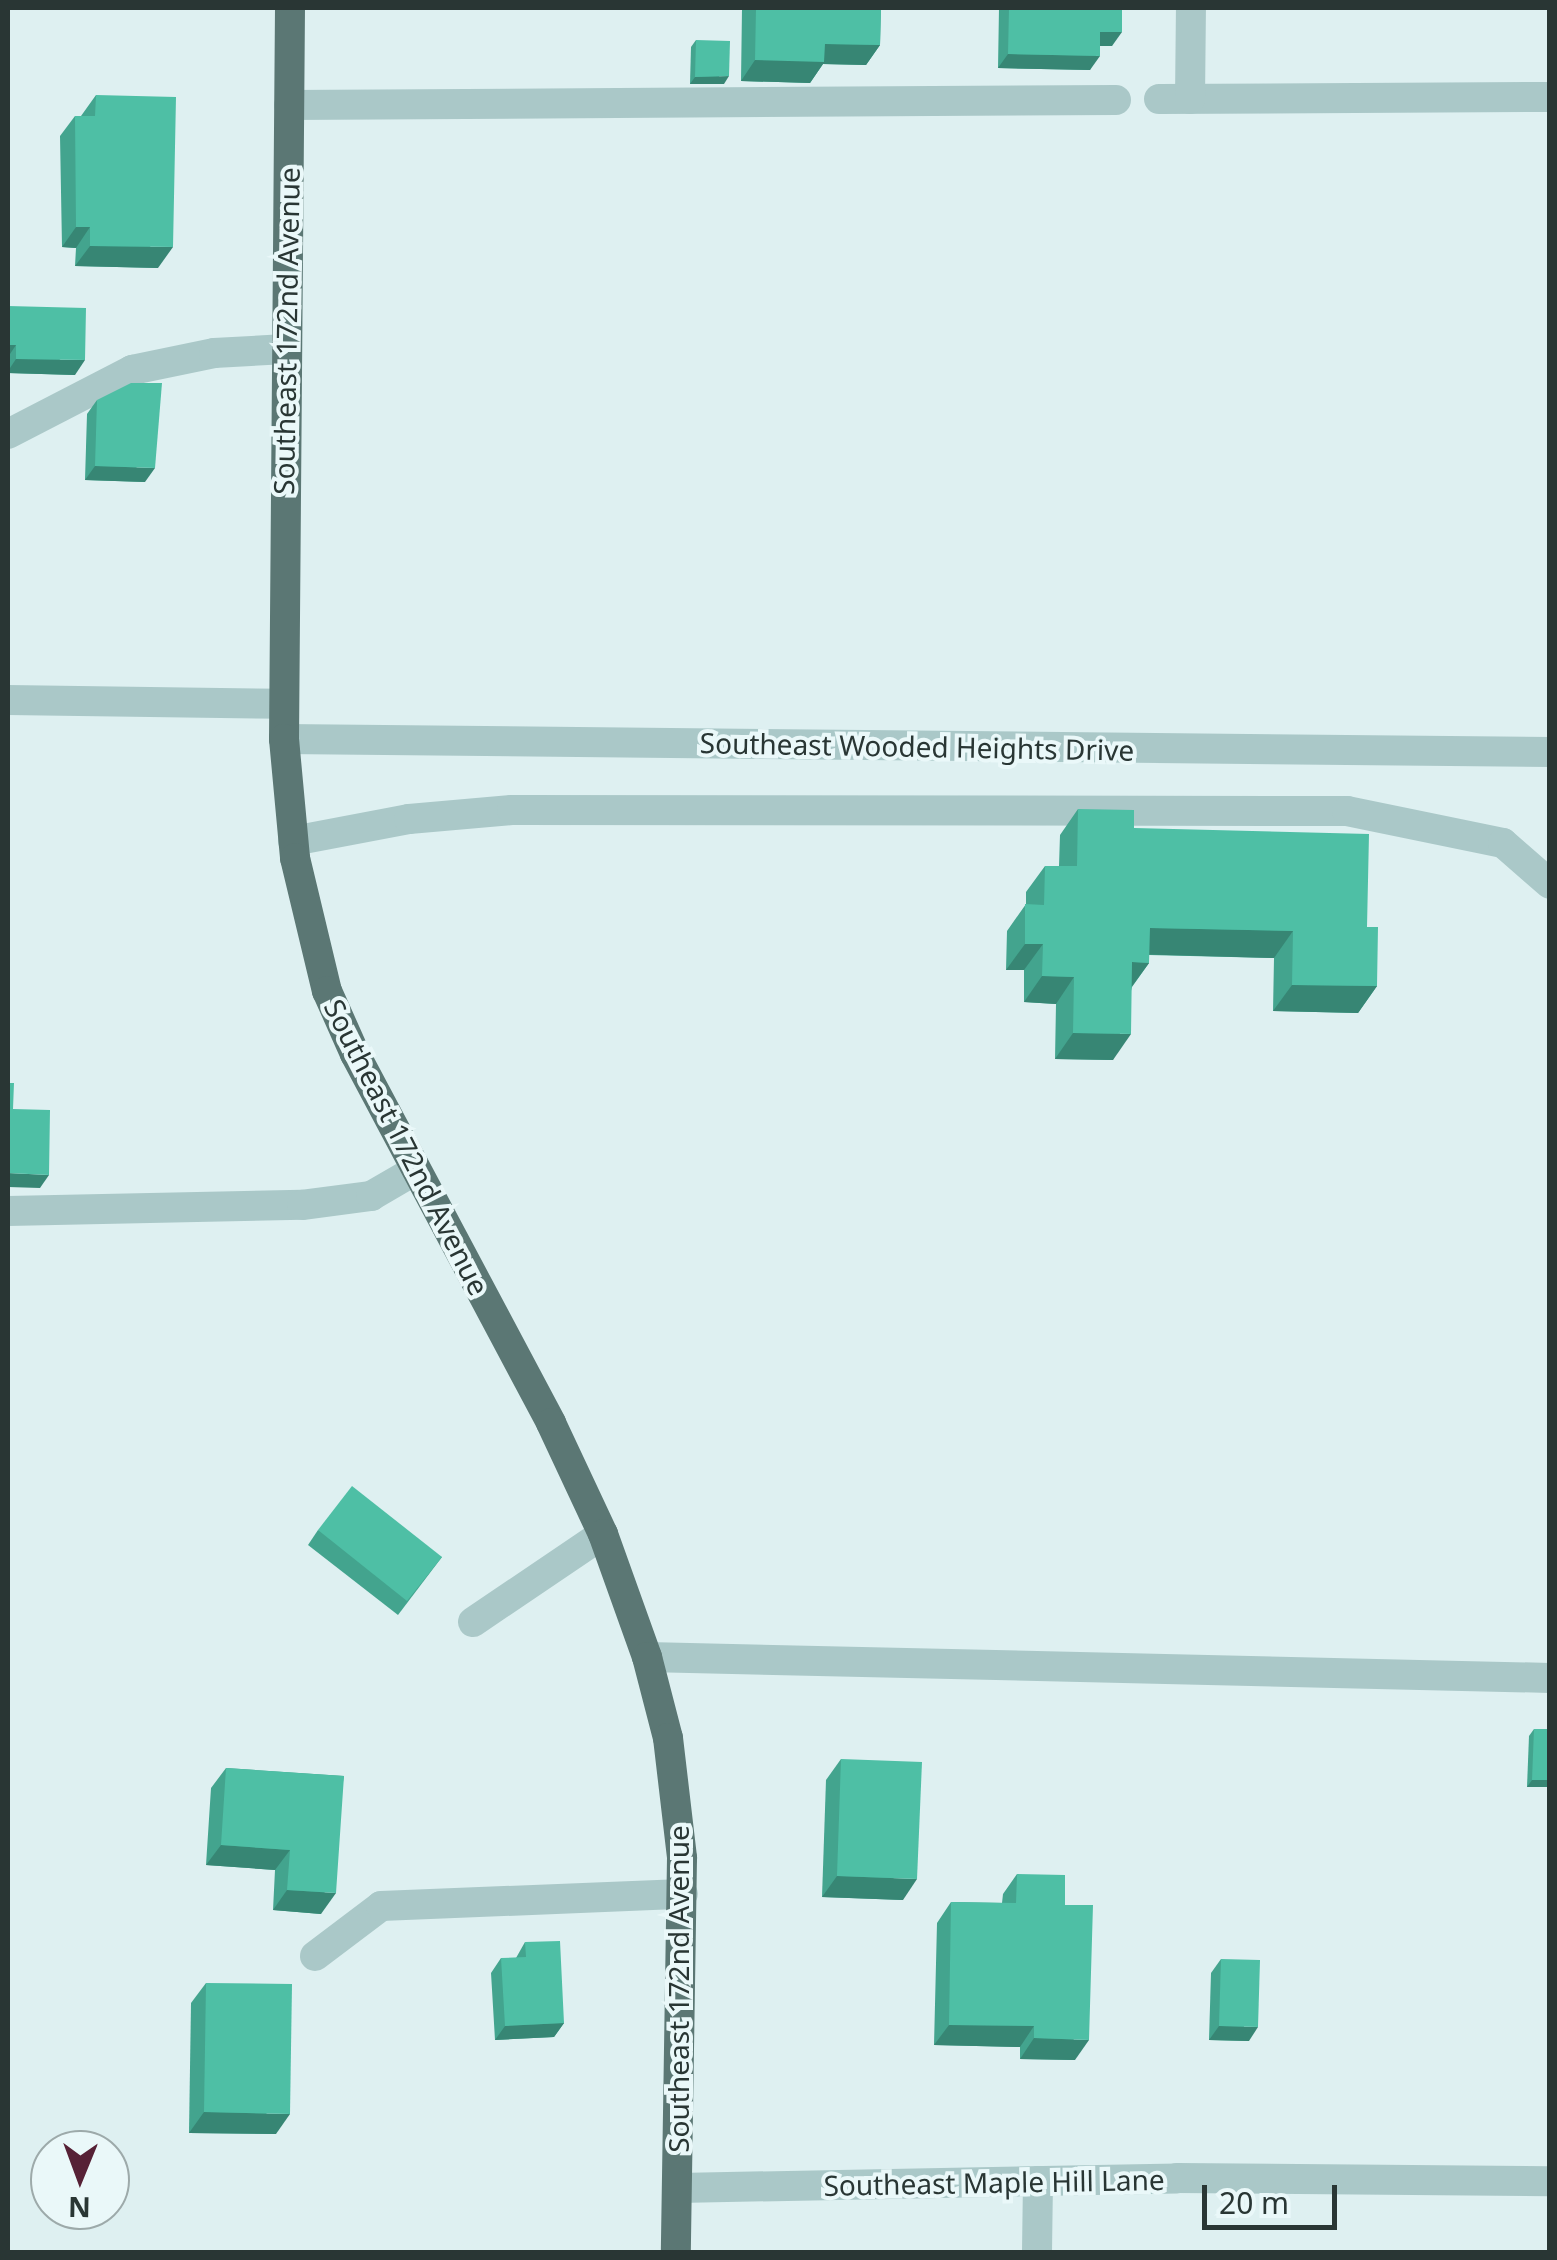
<!DOCTYPE html>
<html>
<head>
<meta charset="utf-8">
<style>
  body { margin:0 }
  #map { position:relative; width:1557px; height:2260px; overflow:hidden; background:#def0f1; font-family:"Noto Sans",sans-serif }
  div>[style] { position:absolute }
  .minor>* { height:30px; margin:-15px; padding:0 15px; transform-origin:15px; border-radius:15px; background:#aac8c8 }
  .major>* { height:30px; margin:-15px; padding:0 15px; transform-origin:15px; border-radius:15px; background:#5b7774 }
  .wall>* { inset:0; background:#43a48e }
  .shaded-wall>* { inset:0; background:#378674 }
  .building>* { inset:0; background:#4ebfa5 }
  span { translate:-50% -50%; white-space:nowrap; text-align:center; line-height:1.15; -webkit-text-stroke:8px #eaf8f9; paint-order:stroke }
  .street-label { font-size:28px; color:#293634 }
  .frame { position:absolute; inset:0; border:10px solid #293634; pointer-events:none }
  .north { position:absolute; left:30px; top:2130px; width:100px; height:100px; box-sizing:border-box; background:#eaf8f9; border:2px solid #9daaaa; border-radius:50%; rotate:181deg; font-size:28px; font-weight:700; line-height:40px; text-align:center; color:#293634 }
  .north::after { content:''; display:block; margin:auto; width:35px; height:45px; background:#562136; clip-path:polygon(50% 0,100% 100%,50% 72%,0 100%) }
  .scale { position:absolute; left:1202px; top:2185px; width:135px; height:45px; box-sizing:border-box; border:5px solid #293634; border-top:0; padding-left:12px; font-size:30px; line-height:35px; white-space:nowrap; color:#293634; -webkit-text-stroke:8px #eaf8f9; paint-order:stroke }
</style>
</head>
<body>
<div id="map">
  <div class="minor">
    <i style="left:1159px;top:99px;width:391px;rotate:-0.3deg"></i>
    <i style="left:1190px;top:99px;width:91px;rotate:-89.4deg"></i>
    <i style="left:289px;top:105px;width:827px;rotate:-0.35deg"></i>
    <i style="left:8px;top:434px;width:140px;rotate:-27.3deg"></i>
    <i style="left:132px;top:370px;width:84px;rotate:-11.7deg"></i>
    <i style="left:214px;top:353px;width:72px;rotate:-3.2deg"></i>
    <i style="left:8px;top:700px;width:276px;rotate:0.8deg"></i>
    <i style="left:284px;top:739px;width:1266px;rotate:0.59deg"></i>
    <i style="left:293px;top:841px;width:118px;rotate:-10.7deg"></i>
    <i style="left:409px;top:819px;width:103px;rotate:-5deg"></i>
    <i style="left:512px;top:810px;width:835px;rotate:0.07deg"></i>
    <i style="left:1347px;top:811px;width:159px;rotate:11.6deg"></i>
    <i style="left:1503px;top:843px;width:62px;rotate:41.1deg"></i>
    <i style="left:8px;top:1211px;width:294px;rotate:-1.2deg"></i>
    <i style="left:302px;top:1205px;width:70px;rotate:-7.4deg"></i>
    <i style="left:371px;top:1196px;width:50px;rotate:-30.2deg"></i>
    <i style="left:473px;top:1622px;width:157px;rotate:-34.1deg"></i>
    <i style="left:647px;top:1657px;width:903px;rotate:1.33deg"></i>
    <i style="left:315px;top:1956px;width:83px;rotate:-37.1deg"></i>
    <i style="left:381px;top:1906px;width:302px;rotate:-2.3deg"></i>
    <i style="left:678px;top:2188px;width:499px;rotate:-1.1deg"></i>
    <i style="left:1177px;top:2178px;width:373px;rotate:0.5deg"></i>
    <i style="left:1037px;top:2252px;width:71px;rotate:-89.2deg"></i>
  </div>
  <div class="major">
    <i style="left:290px;top:8px;width:731px;rotate:90.47deg"></i>
    <i style="left:284px;top:739px;width:120px;rotate:84.7deg"></i>
    <i style="left:295px;top:858px;width:137px;rotate:76.5deg"></i>
    <i style="left:327px;top:991px;width:69px;rotate:66deg"></i>
    <i style="left:355px;top:1054px;width:418px;rotate:62deg"></i>
    <i style="left:551px;top:1423px;width:123px;rotate:64.9deg"></i>
    <i style="left:603px;top:1534px;width:131px;rotate:70.3deg"></i>
    <i style="left:647px;top:1657px;width:84px;rotate:75.5deg"></i>
    <i style="left:668px;top:1738px;width:121px;rotate:83.3deg"></i>
    <i style="left:682px;top:1858px;width:394px;rotate:90.9deg"></i>
  </div>
  <div class="wall">
    <i style="clip-path:polygon(742px 8px,881px 8px,880px 45px,866px 65px,823px 64px,810px 83px,741px 81px)"></i>
    <i style="clip-path:polygon(999px 8px,1122px 8px,1112px 46px,1100px 46px,1090px 70px,998px 68px)"></i>
    <i style="clip-path:polygon(696px 40px,724px 84px,690px 84px,691px 47px)"></i>
    <i style="clip-path:polygon(96px 95px,158px 268px,75px 266px,76px 248px,62px 247px,60px 136px,75px 116px,81px 116px)"></i>
    <i style="clip-path:polygon(8px 306px,75px 375px,8px 373px)"></i>
    <i style="clip-path:polygon(97px 400px,145px 482px,85px 480px,87px 414px)"></i>
    <i style="clip-path:polygon(1078px 809px,1134px 828px,1367px 927px,1377px 986px,1358px 1013px,1273px 1011px,1274px 958px,1149px 955px,1149px 963px,1132px 987px,1113px 1060px,1055px 1059px,1056px 1004px,1024px 1002px,1024px 970px,1006px 970px,1007px 931px,1026px 904px,1026px 892px,1045px 866px,1059px 866px,1060px 835px)"></i>
    <i style="clip-path:polygon(318px 1530px,442px 1557px,398px 1615px,308px 1545px)"></i>
    <i style="clip-path:polygon(1534px 1729px,1550px 1729px,1550px 1787px,1527px 1787px,1529px 1736px)"></i>
    <i style="clip-path:polygon(841px 1759px,903px 1900px,822px 1897px,826px 1780px)"></i>
    <i style="clip-path:polygon(226px 1768px,344px 1776px,321px 1914px,273px 1910px,275px 1870px,206px 1865px,211px 1788px)"></i>
    <i style="clip-path:polygon(1017px 1874px,1065px 1905px,1075px 2060px,1020px 2059px,1020px 2047px,934px 2045px,937px 1923px,951px 1902px,1002px 1903px,1003px 1894px)"></i>
    <i style="clip-path:polygon(525px 1942px,564px 2023px,554px 2037px,495px 2040px,491px 1973px,501px 1958px,516px 1958px)"></i>
    <i style="clip-path:polygon(1221px 1959px,1249px 2041px,1209px 2040px,1211px 1973px)"></i>
    <i style="clip-path:polygon(206px 1983px,276px 2134px,189px 2133px,191px 2003px)"></i>
  </div>
  <div class="shaded-wall">
    <i style="clip-path:polygon(1100px 32px,1122px 32px,1112px 46px,1091px 46px)"></i>
    <i style="clip-path:polygon(825px 44px,880px 45px,866px 65px,823px 64px,810px 83px,741px 81px,755px 60px)"></i>
    <i style="clip-path:polygon(1008px 54px,1100px 56px,1090px 70px,998px 68px)"></i>
    <i style="clip-path:polygon(729px 76px,724px 84px,690px 84px,695px 77px)"></i>
    <i style="clip-path:polygon(76px 227px,90px 227px,76px 248px,62px 247px)"></i>
    <i style="clip-path:polygon(90px 246px,173px 247px,158px 268px,75px 266px)"></i>
    <i style="clip-path:polygon(8px 345px,16px 345px,8px 357px)"></i>
    <i style="clip-path:polygon(16px 359px,85px 360px,75px 375px,8px 373px,8px 371px)"></i>
    <i style="clip-path:polygon(95px 466px,155px 468px,145px 482px,85px 480px)"></i>
    <i style="clip-path:polygon(1150px 928px,1293px 931px,1274px 958px,1131px 954px)"></i>
    <i style="clip-path:polygon(1025px 944px,1043px 944px,1024px 970px,1006px 970px)"></i>
    <i style="clip-path:polygon(1132px 962px,1149px 963px,1130px 989px)"></i>
    <i style="clip-path:polygon(1042px 976px,1074px 977px,1056px 1004px,1024px 1002px)"></i>
    <i style="clip-path:polygon(1292px 985px,1377px 986px,1358px 1013px,1273px 1011px)"></i>
    <i style="clip-path:polygon(1073px 1033px,1131px 1034px,1113px 1060px,1055px 1059px)"></i>
    <i style="clip-path:polygon(8px 1173px,49px 1175px,40px 1188px,8px 1187px)"></i>
    <i style="clip-path:polygon(1532px 1780px,1550px 1780px,1550px 1787px,1527px 1787px)"></i>
    <i style="clip-path:polygon(221px 1845px,290px 1850px,275px 1870px,206px 1865px)"></i>
    <i style="clip-path:polygon(837px 1876px,917px 1879px,903px 1900px,822px 1897px)"></i>
    <i style="clip-path:polygon(287px 1890px,336px 1893px,321px 1914px,273px 1910px)"></i>
    <i style="clip-path:polygon(564px 2023px,554px 2037px,495px 2040px,505px 2026px)"></i>
    <i style="clip-path:polygon(949px 2025px,1034px 2026px,1020px 2047px,934px 2045px)"></i>
    <i style="clip-path:polygon(1219px 2026px,1258px 2027px,1249px 2041px,1209px 2040px)"></i>
    <i style="clip-path:polygon(1034px 2038px,1089px 2040px,1075px 2060px,1020px 2059px)"></i>
    <i style="clip-path:polygon(204px 2112px,290px 2114px,276px 2134px,189px 2133px)"></i>
  </div>
  <div class="building">
    <i style="clip-path:polygon(756px 8px,881px 8px,880px 45px,825px 44px,824px 62px,755px 60px)"></i>
    <i style="clip-path:polygon(1009px 8px,1122px 8px,1122px 32px,1100px 32px,1100px 56px,1008px 54px)"></i>
    <i style="clip-path:polygon(696px 40px,730px 41px,729px 76px,695px 77px)"></i>
    <i style="clip-path:polygon(96px 95px,176px 97px,173px 247px,90px 246px,90px 227px,76px 227px,75px 116px,95px 116px)"></i>
    <i style="clip-path:polygon(8px 306px,86px 308px,85px 360px,16px 359px,16px 345px,8px 345px)"></i>
    <i style="clip-path:polygon(131px 383px,162px 383px,155px 468px,95px 466px,97px 400px)"></i>
    <i style="clip-path:polygon(1078px 809px,1134px 810px,1134px 828px,1369px 834px,1367px 927px,1378px 927px,1377px 986px,1292px 985px,1293px 931px,1150px 928px,1149px 963px,1132px 962px,1131px 1034px,1073px 1033px,1074px 977px,1042px 976px,1043px 944px,1025px 944px,1025px 904px,1044px 905px,1045px 866px,1077px 866px)"></i>
    <i style="clip-path:polygon(8px 1083px,14px 1083px,13px 1109px,50px 1110px,49px 1175px,8px 1173px)"></i>
    <i style="clip-path:polygon(352px 1486px,442px 1557px,407px 1601px,318px 1530px)"></i>
    <i style="clip-path:polygon(1534px 1729px,1550px 1729px,1550px 1780px,1532px 1780px)"></i>
    <i style="clip-path:polygon(841px 1759px,922px 1762px,917px 1879px,837px 1876px)"></i>
    <i style="clip-path:polygon(226px 1768px,344px 1776px,336px 1893px,287px 1890px,290px 1850px,221px 1845px)"></i>
    <i style="clip-path:polygon(1017px 1874px,1065px 1875px,1065px 1905px,1093px 1905px,1089px 2040px,1034px 2038px,1034px 2026px,949px 2025px,951px 1902px,1016px 1903px)"></i>
    <i style="clip-path:polygon(560px 1941px,564px 2023px,505px 2026px,501px 1958px,526px 1957px,525px 1942px)"></i>
    <i style="clip-path:polygon(1221px 1959px,1260px 1960px,1258px 2027px,1219px 2026px)"></i>
    <i style="clip-path:polygon(206px 1983px,292px 1984px,290px 2114px,204px 2112px)"></i>
  </div>
  <div class="street-label">
    <span style="left:286px;top:331px;rotate:-89deg">Southeast 172nd Avenue</span>
    <span style="left:917px;top:746px;rotate:1deg">Southeast Wooded Heights Drive</span>
    <span style="left:407px;top:1147px;rotate:63deg">Southeast 172nd Avenue</span>
    <span style="left:678px;top:1989px;rotate:-90deg">Southeast 172nd Avenue</span>
    <span style="left:994px;top:2182px;rotate:-1deg">Southeast Maple Hill Lane</span>
  </div>
  <div class="frame"></div>
  <div class="north">N</div>
  <div class="scale">20 m</div>
</div>
</body>
</html>
